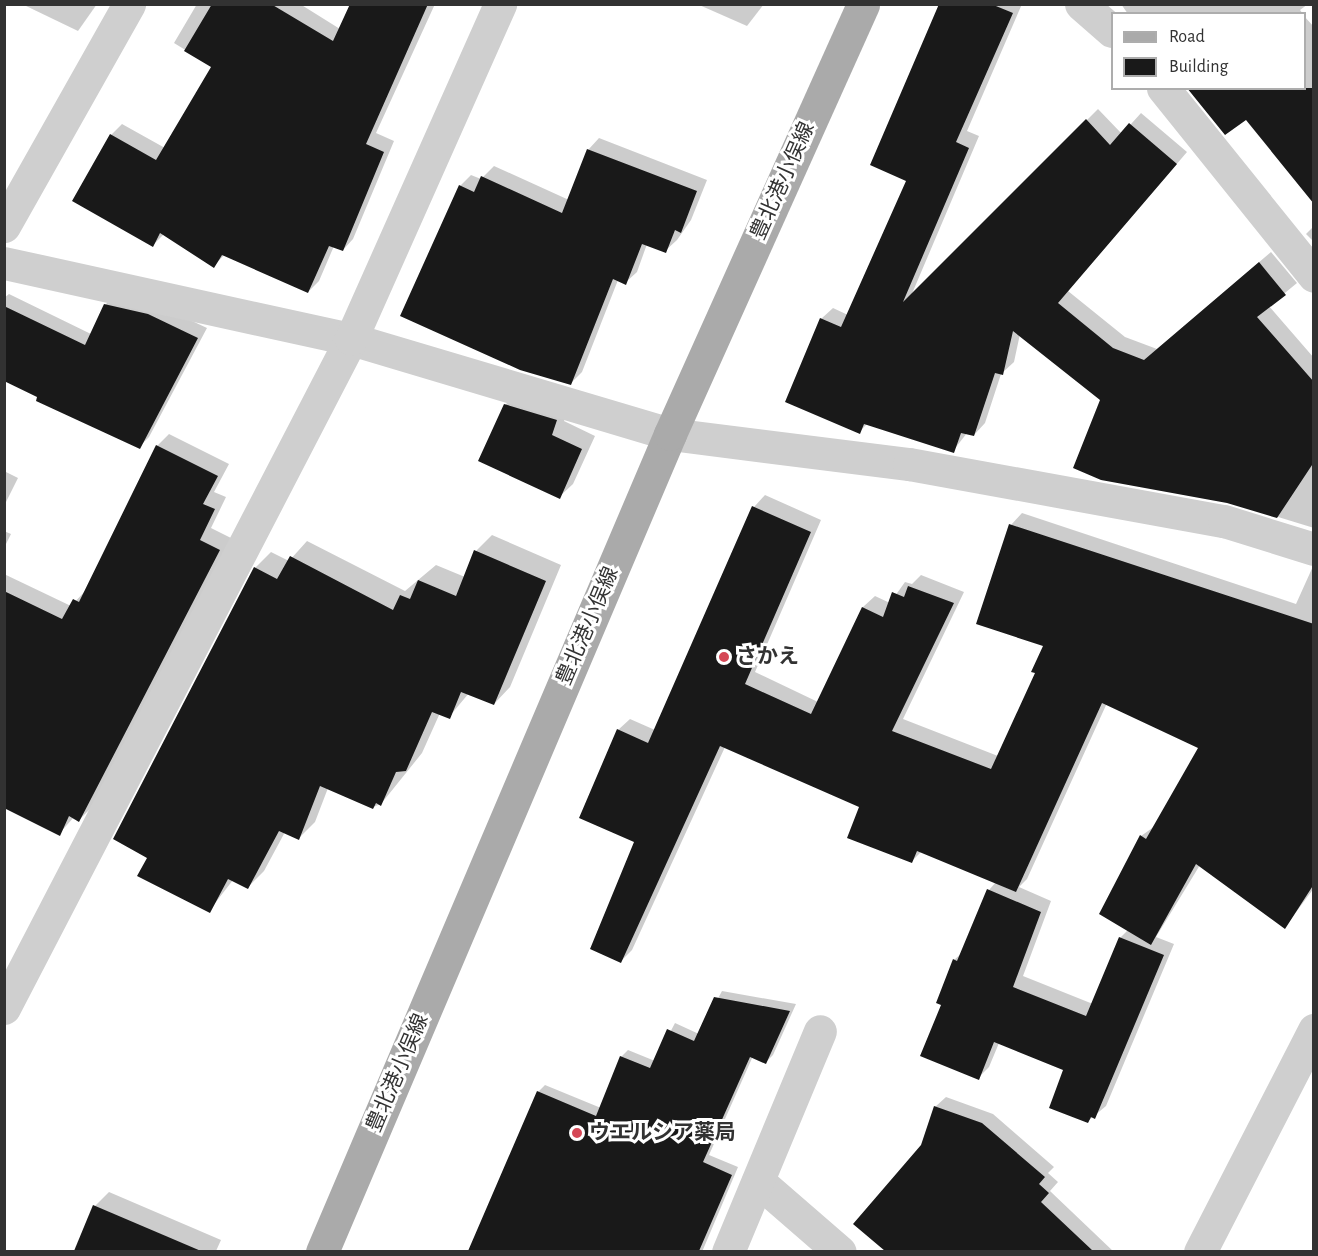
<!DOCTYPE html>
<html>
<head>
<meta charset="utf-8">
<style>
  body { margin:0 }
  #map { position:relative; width:1318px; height:1256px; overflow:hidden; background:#fff; font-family:"Alegreya Sans","Noto Sans JP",sans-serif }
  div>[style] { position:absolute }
  .shadow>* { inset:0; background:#0003 }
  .building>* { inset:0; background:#191919 }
  .minor>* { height:33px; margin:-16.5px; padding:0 16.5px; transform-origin:16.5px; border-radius:16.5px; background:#cfcfcf }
  .major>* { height:33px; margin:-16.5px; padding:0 16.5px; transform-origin:16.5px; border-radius:16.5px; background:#aaa }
  .dots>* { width:16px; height:16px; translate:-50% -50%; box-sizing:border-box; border:3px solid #fff; border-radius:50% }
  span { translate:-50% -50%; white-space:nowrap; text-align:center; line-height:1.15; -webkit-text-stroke:6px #fff; paint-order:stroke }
  .street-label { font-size:21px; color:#323232 }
  .poi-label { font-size:21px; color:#323232; font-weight:700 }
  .left { translate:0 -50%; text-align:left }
  .frame { position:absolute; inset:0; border:6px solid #323232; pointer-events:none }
  .legend { position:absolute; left:1111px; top:12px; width:195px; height:78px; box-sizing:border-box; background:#fff; border:2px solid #adadad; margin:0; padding:8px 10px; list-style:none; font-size:18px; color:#323232 }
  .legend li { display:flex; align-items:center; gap:12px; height:30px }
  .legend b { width:30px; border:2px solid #adadad }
</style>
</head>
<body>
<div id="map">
  <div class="shadow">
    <i style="clip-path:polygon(97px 4px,78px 31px,24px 5px,24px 4px)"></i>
    <i style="clip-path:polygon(197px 4px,300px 4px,340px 29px,351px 4px,435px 4px,376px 133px,394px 141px,353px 239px,343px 250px,334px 246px,319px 281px,308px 292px,225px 254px,214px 266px,164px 234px,153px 245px,111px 135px,122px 124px,165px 148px,213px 67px,174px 43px)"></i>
    <i style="clip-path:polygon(697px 4px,764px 4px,747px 26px)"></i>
    <i style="clip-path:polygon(940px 4px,1022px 4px,967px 131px,979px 136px,911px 296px,1098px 109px,1122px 134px,1141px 113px,1187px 152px,1068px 291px,1125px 337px,1157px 349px,1271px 252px,1297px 283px,1269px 306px,1314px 358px,1314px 528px,1230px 502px,1020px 334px,1014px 362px,1001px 374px,985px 423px,974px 435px,967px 433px,953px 451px,868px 423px,859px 432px,821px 319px,833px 308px,848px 315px,908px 181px)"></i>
    <i style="clip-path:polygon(1121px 4px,1308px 4px,1300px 10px,1303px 14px,1128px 14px)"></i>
    <i style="clip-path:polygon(1304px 16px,1314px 27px,1314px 201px,1246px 118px,1189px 88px,1304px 88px)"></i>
    <i style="clip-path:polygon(599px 138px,707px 180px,691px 220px,677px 240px,665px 251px,647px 244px,637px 272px,625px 283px,618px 280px,582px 372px,571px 383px,460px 186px,471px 175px,481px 179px,494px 166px,569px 200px,588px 150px)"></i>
    <i style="clip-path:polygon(1314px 226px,1314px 242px,1306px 234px)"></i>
    <i style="clip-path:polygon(9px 294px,91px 334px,105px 305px,115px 295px,158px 305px,207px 328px,149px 437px,139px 447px,4px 380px,4px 298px)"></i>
    <i style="clip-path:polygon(519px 392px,570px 407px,564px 421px,595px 436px,573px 484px,559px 497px,505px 405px)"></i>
    <i style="clip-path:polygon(169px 434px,229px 464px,214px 492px,226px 497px,211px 528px,231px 538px,91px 808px,79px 820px,74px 817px,59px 834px,4px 807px,4px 574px,71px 606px,87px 589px,157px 446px)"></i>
    <i style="clip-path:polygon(4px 471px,18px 478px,4px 506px)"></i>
    <i style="clip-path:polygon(evenodd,765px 495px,821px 520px,755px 672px,818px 702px,863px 607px,875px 596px,890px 603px,905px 582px,912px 584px,921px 575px,964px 592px,903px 719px,998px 756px,1037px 673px,1045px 646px,978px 623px,1011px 525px,1022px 513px,1296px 604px,1314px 564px,1314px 888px,1285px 927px,1200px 865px,1156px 937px,1174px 944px,1106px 1106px,1088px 1121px,1065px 1070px,999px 1043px,989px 1067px,978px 1078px,943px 1004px,954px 960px,963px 952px,989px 890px,996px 882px,922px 851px,912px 861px,861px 806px,725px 747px,632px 950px,621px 961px,636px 841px,618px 730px,630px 719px,655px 730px,754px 507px,765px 495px,1107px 703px,1200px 747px,1155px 826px,1141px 836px,1128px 930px,1120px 938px,1093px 1004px,1023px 976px,1051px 901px,1019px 887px,1027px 879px,1107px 703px)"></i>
    <i style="clip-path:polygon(4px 531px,11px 534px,4px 548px)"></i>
    <i style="clip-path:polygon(492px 535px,561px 565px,510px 687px,494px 704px,469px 693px,449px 717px,440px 713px,422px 753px,381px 804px,373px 807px,328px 788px,315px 822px,299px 838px,285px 832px,264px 871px,247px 888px,233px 880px,209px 911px,149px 857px,255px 568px,271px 552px,289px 561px,307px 541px,405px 591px,436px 565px,465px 577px,476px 551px)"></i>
    <i style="clip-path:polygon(722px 991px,796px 1004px,773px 1055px,766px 1062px,753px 1056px,709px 1155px,738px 1167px,702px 1252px,470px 1252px,538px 1092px,545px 1085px,601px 1108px,621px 1057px,628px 1050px,655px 1061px,675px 1023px,699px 1034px)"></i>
    <i style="clip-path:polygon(946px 1097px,993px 1114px,1054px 1167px,1048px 1173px,1058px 1182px,1050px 1191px,1114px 1252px,888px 1252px,855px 1224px,922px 1146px,935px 1107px)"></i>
    <i style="clip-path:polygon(109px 1192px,221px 1240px,216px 1251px,75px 1252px,95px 1206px)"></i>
  </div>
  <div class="building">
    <i style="clip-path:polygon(212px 4px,271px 4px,333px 41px,350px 4px,428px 4px,366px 144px,384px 152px,343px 251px,329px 246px,308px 293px,222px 255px,214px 268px,160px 233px,153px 247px,72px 201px,110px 134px,156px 160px,211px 67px,184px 51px)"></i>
    <i style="clip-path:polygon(939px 4px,991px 4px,1013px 13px,956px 142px,969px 148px,903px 302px,1086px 119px,1110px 145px,1129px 123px,1177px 164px,1058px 303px,1113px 348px,1144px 360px,1259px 262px,1286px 295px,1257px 317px,1314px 382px,1314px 462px,1277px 518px,1227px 503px,1101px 480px,1073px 468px,1100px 400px,1013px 331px,1003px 375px,995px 373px,974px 436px,961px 433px,954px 453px,864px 424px,860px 434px,785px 402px,820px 318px,841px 327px,906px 181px,870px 165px)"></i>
    <i style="clip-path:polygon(1187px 88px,1314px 88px,1314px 204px,1246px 120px,1225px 135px)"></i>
    <i style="clip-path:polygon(587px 149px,697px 191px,681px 233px,675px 230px,666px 253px,642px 244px,626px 285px,613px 279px,571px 385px,520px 370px,400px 316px,459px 185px,474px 192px,481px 176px,562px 213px)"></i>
    <i style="clip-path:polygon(104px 304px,148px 314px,198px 338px,140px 449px,36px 401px,37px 397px,4px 381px,4px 306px,85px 345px)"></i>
    <i style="clip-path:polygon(504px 404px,557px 420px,552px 435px,582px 449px,560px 499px,478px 461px)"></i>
    <i style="clip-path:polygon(156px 445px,218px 476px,203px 504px,215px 509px,200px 540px,220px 550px,79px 822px,69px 816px,60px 836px,4px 808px,4px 591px,62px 619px,73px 599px,79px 602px)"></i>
    <i style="clip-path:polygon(752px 506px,811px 532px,745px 684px,811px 714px,862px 607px,883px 617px,892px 592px,904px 597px,908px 586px,954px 603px,892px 731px,991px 769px,1035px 673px,1031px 672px,1043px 646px,976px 624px,1009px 524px,1314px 624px,1314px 884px,1285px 929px,1196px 864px,1151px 945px,1099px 914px,1140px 835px,1146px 839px,1198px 748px,1102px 703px,1016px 892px,917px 851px,912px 863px,847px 838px,859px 807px,720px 746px,621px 963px,590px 949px,634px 842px,579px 818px,617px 729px,648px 743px)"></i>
    <i style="clip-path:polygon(474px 550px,546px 581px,494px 705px,461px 692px,450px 719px,432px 712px,406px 771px,396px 772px,381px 806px,376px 803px,373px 809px,320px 786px,299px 840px,279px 831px,248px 889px,228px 879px,210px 913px,137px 876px,147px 858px,113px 839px,254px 567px,277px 579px,290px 556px,393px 610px,400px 595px,410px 599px,418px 580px,456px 596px)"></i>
    <i style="clip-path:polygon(987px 889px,1041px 912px,1013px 987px,1086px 1016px,1119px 937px,1164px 955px,1095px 1119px,1091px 1117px,1088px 1123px,1049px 1108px,1063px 1070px,994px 1042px,979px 1080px,920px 1056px,941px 1005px,936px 1003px,953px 959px,957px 961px)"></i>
    <i style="clip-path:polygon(714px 997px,790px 1011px,766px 1064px,750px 1057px,703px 1162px,732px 1175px,699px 1251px,468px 1251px,537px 1091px,596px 1116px,620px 1056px,650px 1068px,667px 1029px,694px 1041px)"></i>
    <i style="clip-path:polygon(934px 1106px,982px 1123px,1045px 1177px,1039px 1184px,1049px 1193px,1041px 1202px,1093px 1251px,885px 1251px,853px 1224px,921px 1145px)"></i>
    <i style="clip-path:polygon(93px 1205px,201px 1251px,74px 1251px)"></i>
  </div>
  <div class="minor">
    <i style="left:1081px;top:4px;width:41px;rotate:41.1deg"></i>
    <i style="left:1163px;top:88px;width:241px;rotate:51.2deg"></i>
    <i style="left:4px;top:226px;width:255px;rotate:-60.6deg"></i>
    <i style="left:4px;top:263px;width:355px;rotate:12.4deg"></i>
    <i style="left:351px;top:339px;width:333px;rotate:16.6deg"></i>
    <i style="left:670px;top:434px;width:241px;rotate:7.2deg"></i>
    <i style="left:909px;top:464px;width:320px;rotate:10.3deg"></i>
    <i style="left:1224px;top:521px;width:94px;rotate:17.3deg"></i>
    <i style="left:4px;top:1008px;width:754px;rotate:-62.58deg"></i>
    <i style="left:351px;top:339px;width:367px;rotate:-66deg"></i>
    <i style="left:758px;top:1181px;width:108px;rotate:40.9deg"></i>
    <i style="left:728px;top:1252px;width:239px;rotate:-67.4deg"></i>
    <i style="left:1200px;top:1252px;width:250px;rotate:-62.8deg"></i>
  </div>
  <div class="major">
    <i style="left:322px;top:1252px;width:889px;rotate:-66.95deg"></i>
    <i style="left:670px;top:434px;width:471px;rotate:-65.8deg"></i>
  </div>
  <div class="dots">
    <i style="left:724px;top:657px;background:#d54856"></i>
    <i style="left:577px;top:1133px;background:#d54856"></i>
  </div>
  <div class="street-label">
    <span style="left:783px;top:181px;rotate:-66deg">豊北港小俣線</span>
    <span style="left:588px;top:626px;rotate:-67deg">豊北港小俣線</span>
    <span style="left:398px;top:1073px;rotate:-67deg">豊北港小俣線</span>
  </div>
  <div class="poi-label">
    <span class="left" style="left:736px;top:657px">さかえ</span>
    <span class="left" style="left:589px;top:1133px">ウエルシア薬局</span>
  </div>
  <div class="frame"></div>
  <ul class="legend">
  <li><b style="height:8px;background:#aaa"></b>Road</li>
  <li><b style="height:16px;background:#191919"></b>Building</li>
  </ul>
</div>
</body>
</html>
